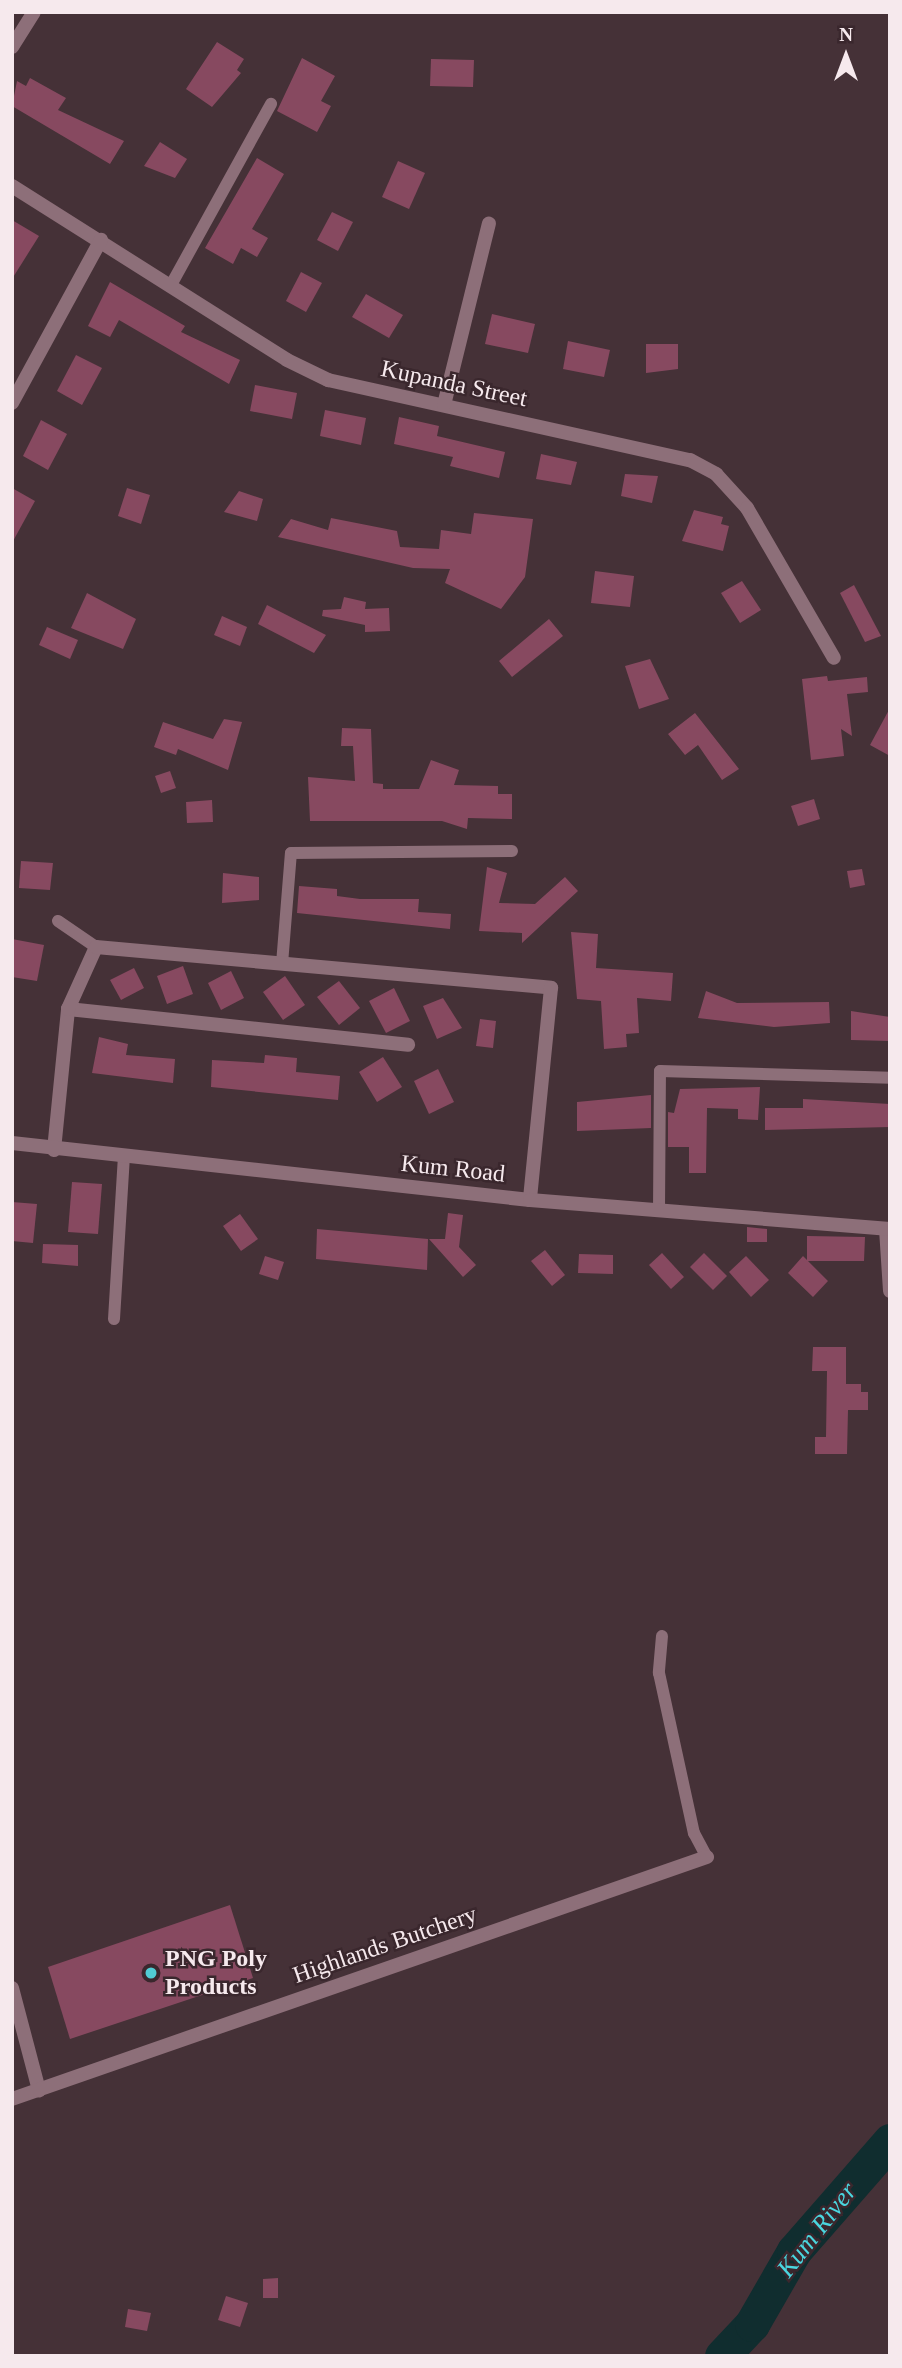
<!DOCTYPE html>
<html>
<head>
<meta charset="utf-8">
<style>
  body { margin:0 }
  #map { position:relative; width:902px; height:2368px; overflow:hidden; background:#453137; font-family:"Times New Roman",serif }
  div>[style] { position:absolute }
  .river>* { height:35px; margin:-17.5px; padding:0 17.5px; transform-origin:17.5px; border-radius:17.5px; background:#102d2f }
  .building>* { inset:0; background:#874960 }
  .service>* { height:12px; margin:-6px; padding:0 6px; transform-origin:6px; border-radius:6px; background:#8d6f79 }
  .minor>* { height:14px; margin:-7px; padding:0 7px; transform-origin:7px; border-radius:7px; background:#8d6f79 }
  .tertiary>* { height:14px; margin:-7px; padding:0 7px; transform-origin:7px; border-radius:7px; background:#8d6f79 }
  .dots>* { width:19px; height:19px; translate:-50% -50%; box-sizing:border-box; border:4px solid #3a272d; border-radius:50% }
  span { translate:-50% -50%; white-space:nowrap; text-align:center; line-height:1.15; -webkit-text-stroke:5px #3a272d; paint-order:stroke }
  .street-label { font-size:24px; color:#f6e9ed }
  .poi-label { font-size:24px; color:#f6e9ed; font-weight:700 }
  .left { translate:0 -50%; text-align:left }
  .water-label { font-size:26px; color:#4ad6df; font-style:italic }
  .frame { position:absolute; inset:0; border:14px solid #f6e9ed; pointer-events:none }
  .north { position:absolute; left:811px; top:21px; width:70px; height:70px; -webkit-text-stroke:5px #3a272d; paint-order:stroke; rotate:0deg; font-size:19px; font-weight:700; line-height:28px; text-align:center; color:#f6e9ed }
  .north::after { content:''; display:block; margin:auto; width:24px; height:32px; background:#f6e9ed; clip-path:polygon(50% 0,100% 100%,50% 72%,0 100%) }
</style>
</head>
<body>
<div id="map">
  <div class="river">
    <i style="left:722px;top:2356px;width:44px;rotate:-46.8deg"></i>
    <i style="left:752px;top:2324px;width:84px;rotate:-60.1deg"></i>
    <i style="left:794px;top:2251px;width:146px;rotate:-48.9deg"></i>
  </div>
  <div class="building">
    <i style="clip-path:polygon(217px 42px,244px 59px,237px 70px,241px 73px,212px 107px,186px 89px)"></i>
    <i style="clip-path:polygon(302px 58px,335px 76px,321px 101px,331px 106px,317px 132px,277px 111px)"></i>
    <i style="clip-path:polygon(431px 59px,474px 60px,473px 87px,430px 86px)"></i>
    <i style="clip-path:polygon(30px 78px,66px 98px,58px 110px,124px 141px,110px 164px,12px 106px,17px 81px,26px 86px)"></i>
    <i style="clip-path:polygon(160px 142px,187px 159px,175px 178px,144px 166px)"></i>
    <i style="clip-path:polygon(257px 158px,284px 174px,252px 229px,268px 238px,257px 257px,241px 248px,233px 264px,205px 248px)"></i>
    <i style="clip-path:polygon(398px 161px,425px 173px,409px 209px,382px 197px)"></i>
    <i style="clip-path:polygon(332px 212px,353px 222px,338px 251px,317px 240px)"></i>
    <i style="clip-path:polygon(12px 220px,39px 236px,12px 279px)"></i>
    <i style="clip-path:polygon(301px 272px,322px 283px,306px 312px,286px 301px)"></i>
    <i style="clip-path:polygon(110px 282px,185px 326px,181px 332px,240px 360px,229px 384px,119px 320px,110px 337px,88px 326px)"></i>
    <i style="clip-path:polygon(366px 294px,403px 315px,389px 338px,352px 317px)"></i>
    <i style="clip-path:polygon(492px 314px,535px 324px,528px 353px,485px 344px)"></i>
    <i style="clip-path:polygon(568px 341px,610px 350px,604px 377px,563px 369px)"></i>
    <i style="clip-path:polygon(646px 344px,678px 344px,678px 369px,646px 373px)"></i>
    <i style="clip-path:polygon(76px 355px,102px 368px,82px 405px,57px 391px)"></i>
    <i style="clip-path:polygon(255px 385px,297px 393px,292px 419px,250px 411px)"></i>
    <i style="clip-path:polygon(325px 410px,366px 418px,361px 445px,320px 436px)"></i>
    <i style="clip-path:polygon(399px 417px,439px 426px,437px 436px,505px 452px,499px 478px,450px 466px,453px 457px,394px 444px)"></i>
    <i style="clip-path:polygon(41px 420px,67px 434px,48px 470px,23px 456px)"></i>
    <i style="clip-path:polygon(541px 454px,577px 462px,571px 485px,536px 479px)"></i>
    <i style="clip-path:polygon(625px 474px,658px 476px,652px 503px,621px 496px)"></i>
    <i style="clip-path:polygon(12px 488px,35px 501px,12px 543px)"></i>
    <i style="clip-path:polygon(127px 488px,150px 495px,141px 524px,118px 516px)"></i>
    <i style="clip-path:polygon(239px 491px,263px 499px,257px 521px,224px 512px)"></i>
    <i style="clip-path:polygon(694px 510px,723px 517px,721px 524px,729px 526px,723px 551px,682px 541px)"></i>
    <i style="clip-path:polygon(474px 513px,533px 519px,525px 577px,501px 609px,445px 583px,450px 569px,413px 568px,278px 537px,291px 519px,328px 530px,331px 518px,397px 531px,400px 547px,439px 549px,441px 530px,471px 534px)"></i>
    <i style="clip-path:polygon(595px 571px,634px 576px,630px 607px,591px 603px)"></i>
    <i style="clip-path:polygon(742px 581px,761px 610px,740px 623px,721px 593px)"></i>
    <i style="clip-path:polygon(854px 585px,881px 636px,865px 642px,840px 593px)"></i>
    <i style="clip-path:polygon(87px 593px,136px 619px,123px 649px,71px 628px)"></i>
    <i style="clip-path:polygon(344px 597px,366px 602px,365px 609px,389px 608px,390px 631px,365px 632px,365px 625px,322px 616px,323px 610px,341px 609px)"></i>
    <i style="clip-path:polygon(267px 605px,326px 635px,314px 653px,258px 624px)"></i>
    <i style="clip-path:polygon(222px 616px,247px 627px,240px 646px,214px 635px)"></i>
    <i style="clip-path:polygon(549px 619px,563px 636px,512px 677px,499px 661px)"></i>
    <i style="clip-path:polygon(47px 627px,78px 640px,70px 659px,39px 645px)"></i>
    <i style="clip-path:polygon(650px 659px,669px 699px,639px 709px,625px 666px)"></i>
    <i style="clip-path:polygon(827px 676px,828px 681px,867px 677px,868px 692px,847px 694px,852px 736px,841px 729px,844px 756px,811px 760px,802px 679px)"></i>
    <i style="clip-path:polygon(890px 708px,890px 756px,870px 745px)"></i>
    <i style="clip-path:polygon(695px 713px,739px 769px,722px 780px,698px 745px,685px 755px,668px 734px)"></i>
    <i style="clip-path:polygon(224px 719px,242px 722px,228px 770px,178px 749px,176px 755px,154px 747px,163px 722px,213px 739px)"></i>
    <i style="clip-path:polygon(342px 728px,371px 729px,373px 783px,383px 784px,383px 789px,419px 789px,431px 760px,459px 770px,454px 785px,498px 786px,498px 794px,512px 794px,512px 819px,468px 818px,467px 829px,442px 821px,310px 821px,308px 777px,355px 781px,353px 746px,341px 746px)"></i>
    <i style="clip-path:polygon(170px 771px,176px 788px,161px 793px,155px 776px)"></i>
    <i style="clip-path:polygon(814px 799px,820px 819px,798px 826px,791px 806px)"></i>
    <i style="clip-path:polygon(212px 800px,213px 822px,187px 823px,186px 802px)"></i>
    <i style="clip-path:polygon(21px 861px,53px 863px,50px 890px,19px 888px)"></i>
    <i style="clip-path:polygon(487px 867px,507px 873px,499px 903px,535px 904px,565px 877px,578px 891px,522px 943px,522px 933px,479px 931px)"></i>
    <i style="clip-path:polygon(862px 869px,865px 885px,850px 888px,847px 871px)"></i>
    <i style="clip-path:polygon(223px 873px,259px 877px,259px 900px,222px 903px)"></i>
    <i style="clip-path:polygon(299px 886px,337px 889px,337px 896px,360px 899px,419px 899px,418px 912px,451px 914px,450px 929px,297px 913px)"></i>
    <i style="clip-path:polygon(571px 932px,598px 934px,596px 968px,673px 973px,671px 1001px,637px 998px,639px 1033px,626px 1034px,627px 1047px,604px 1049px,601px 1001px,577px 999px)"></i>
    <i style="clip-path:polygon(12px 939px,44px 945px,37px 981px,12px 977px)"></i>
    <i style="clip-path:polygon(183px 966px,193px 994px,167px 1004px,157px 976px)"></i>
    <i style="clip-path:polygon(134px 968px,144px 988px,121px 1000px,110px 980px)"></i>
    <i style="clip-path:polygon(231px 971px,244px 998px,221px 1010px,208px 983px)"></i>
    <i style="clip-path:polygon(285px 976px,305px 1005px,283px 1020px,263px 992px)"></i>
    <i style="clip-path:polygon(339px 981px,360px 1008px,339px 1025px,317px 997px)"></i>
    <i style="clip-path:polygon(394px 988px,410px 1021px,386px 1033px,369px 1001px)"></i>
    <i style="clip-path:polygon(706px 991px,737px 1003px,829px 1002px,830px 1023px,774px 1027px,698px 1018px)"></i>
    <i style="clip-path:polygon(443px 998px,462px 1028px,437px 1039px,423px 1006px)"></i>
    <i style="clip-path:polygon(851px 1011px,890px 1017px,889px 1041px,851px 1040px)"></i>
    <i style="clip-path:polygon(480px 1019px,496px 1021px,493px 1048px,476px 1046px)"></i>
    <i style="clip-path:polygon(99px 1037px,128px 1044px,126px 1055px,175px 1059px,173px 1083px,92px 1073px)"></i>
    <i style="clip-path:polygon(265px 1055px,297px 1058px,296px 1072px,340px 1076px,338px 1100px,211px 1087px,212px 1060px,264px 1063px)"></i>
    <i style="clip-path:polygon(383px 1057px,402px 1087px,377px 1102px,359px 1072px)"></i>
    <i style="clip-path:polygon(438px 1069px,454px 1102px,429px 1114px,414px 1081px)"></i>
    <i style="clip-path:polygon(760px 1087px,758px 1120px,738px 1119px,738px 1109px,707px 1108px,706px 1173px,689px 1173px,689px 1147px,668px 1147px,668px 1112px,674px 1113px,680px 1089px)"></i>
    <i style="clip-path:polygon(651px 1095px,651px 1128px,577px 1131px,577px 1102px)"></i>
    <i style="clip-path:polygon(803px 1099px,890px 1104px,890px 1127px,765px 1130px,765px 1108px,803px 1108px)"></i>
    <i style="clip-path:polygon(72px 1182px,102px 1184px,98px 1234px,68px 1232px)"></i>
    <i style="clip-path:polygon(12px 1202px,37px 1204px,33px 1243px,12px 1241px)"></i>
    <i style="clip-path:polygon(448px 1213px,463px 1215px,459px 1247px,476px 1265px,463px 1277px,429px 1239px,445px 1239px)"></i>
    <i style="clip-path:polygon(240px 1214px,258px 1239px,241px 1251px,223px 1226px)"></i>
    <i style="clip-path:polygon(747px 1227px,767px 1229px,767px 1242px,747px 1242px)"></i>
    <i style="clip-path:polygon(317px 1229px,428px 1239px,427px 1270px,316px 1259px)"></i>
    <i style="clip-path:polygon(807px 1236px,865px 1237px,864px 1261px,808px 1261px,828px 1281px,813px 1297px,788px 1273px,803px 1256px,807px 1260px)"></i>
    <i style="clip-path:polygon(43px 1244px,78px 1245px,78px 1266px,42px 1263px)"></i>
    <i style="clip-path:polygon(545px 1250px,565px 1275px,552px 1286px,531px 1261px)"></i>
    <i style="clip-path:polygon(662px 1253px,684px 1277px,671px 1289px,649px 1265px)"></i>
    <i style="clip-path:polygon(704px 1253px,727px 1276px,713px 1290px,690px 1267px)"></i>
    <i style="clip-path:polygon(579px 1254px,613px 1255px,613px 1274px,578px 1273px)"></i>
    <i style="clip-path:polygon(265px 1256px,284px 1262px,278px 1280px,259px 1274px)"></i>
    <i style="clip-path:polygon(746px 1256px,769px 1280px,751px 1297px,729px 1272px)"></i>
    <i style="clip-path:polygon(813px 1347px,846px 1347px,846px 1384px,861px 1384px,861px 1392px,868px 1392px,868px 1410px,848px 1410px,847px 1454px,815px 1454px,815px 1437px,826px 1437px,827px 1371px,812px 1371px)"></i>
    <i style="clip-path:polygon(230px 1905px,253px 1978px,70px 2039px,48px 1967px)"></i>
    <i style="clip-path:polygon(278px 2278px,278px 2298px,263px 2298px,263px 2279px)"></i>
    <i style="clip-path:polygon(226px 2296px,248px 2303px,240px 2327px,218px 2320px)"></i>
    <i style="clip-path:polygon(128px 2309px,151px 2313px,147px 2331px,125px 2327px)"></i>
  </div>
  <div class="service">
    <i style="left:171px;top:285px;width:207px;rotate:-61.1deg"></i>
    <i style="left:58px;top:921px;width:46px;rotate:34.4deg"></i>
    <i style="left:282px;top:964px;width:111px;rotate:-85.4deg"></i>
    <i style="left:291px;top:853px;width:221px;rotate:-0.5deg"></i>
    <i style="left:659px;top:1210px;width:139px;rotate:-89.6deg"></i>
    <i style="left:660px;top:1071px;width:230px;rotate:1.7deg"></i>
    <i style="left:114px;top:1319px;width:162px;rotate:-86.5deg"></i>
    <i style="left:662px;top:1636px;width:37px;rotate:95deg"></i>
    <i style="left:659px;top:1673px;width:164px;rotate:77.7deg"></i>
    <i style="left:694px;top:1833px;width:27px;rotate:62deg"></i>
  </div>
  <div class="minor">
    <i style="left:12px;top:47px;width:41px;rotate:-57.8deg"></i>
    <i style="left:12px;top:186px;width:325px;rotate:32.3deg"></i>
    <i style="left:287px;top:360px;width:46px;rotate:26deg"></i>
    <i style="left:328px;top:380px;width:371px;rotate:12.5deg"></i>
    <i style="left:690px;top:460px;width:30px;rotate:28deg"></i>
    <i style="left:716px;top:474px;width:46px;rotate:47.6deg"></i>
    <i style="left:747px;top:508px;width:173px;rotate:59.9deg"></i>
    <i style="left:12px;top:403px;width:186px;rotate:-61.4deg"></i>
    <i style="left:444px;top:405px;width:187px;rotate:-76.1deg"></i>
    <i style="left:68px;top:1009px;width:342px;rotate:6deg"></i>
    <i style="left:54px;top:1150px;width:142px;rotate:-84.3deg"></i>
    <i style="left:68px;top:1009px;width:68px;rotate:-65.7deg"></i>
    <i style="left:96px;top:947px;width:457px;rotate:5.1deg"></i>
    <i style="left:551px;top:988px;width:213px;rotate:95.7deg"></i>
    <i style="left:886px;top:1229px;width:62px;rotate:86.3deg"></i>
    <i style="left:12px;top:1988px;width:106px;rotate:75.2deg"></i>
    <i style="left:12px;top:2099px;width:736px;rotate:-19.2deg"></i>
  </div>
  <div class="tertiary">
    <i style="left:12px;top:1143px;width:521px;rotate:6.28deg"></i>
    <i style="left:530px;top:1200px;width:361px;rotate:4.6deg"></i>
  </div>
  <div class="dots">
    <i style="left:151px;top:1973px;background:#51ccd4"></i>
  </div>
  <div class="street-label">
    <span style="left:454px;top:384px;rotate:12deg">Kupanda Street</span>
    <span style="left:453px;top:1169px;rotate:6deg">Kum Road</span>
    <span style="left:385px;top:1945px;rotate:-19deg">Highlands Butchery</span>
  </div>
  <div class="poi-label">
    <span class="left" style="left:165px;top:1973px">PNG Poly<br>Products</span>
  </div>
  <div class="water-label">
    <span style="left:817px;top:2230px;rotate:-52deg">Kum River</span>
  </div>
  <div class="frame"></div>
  <div class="north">N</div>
</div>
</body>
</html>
